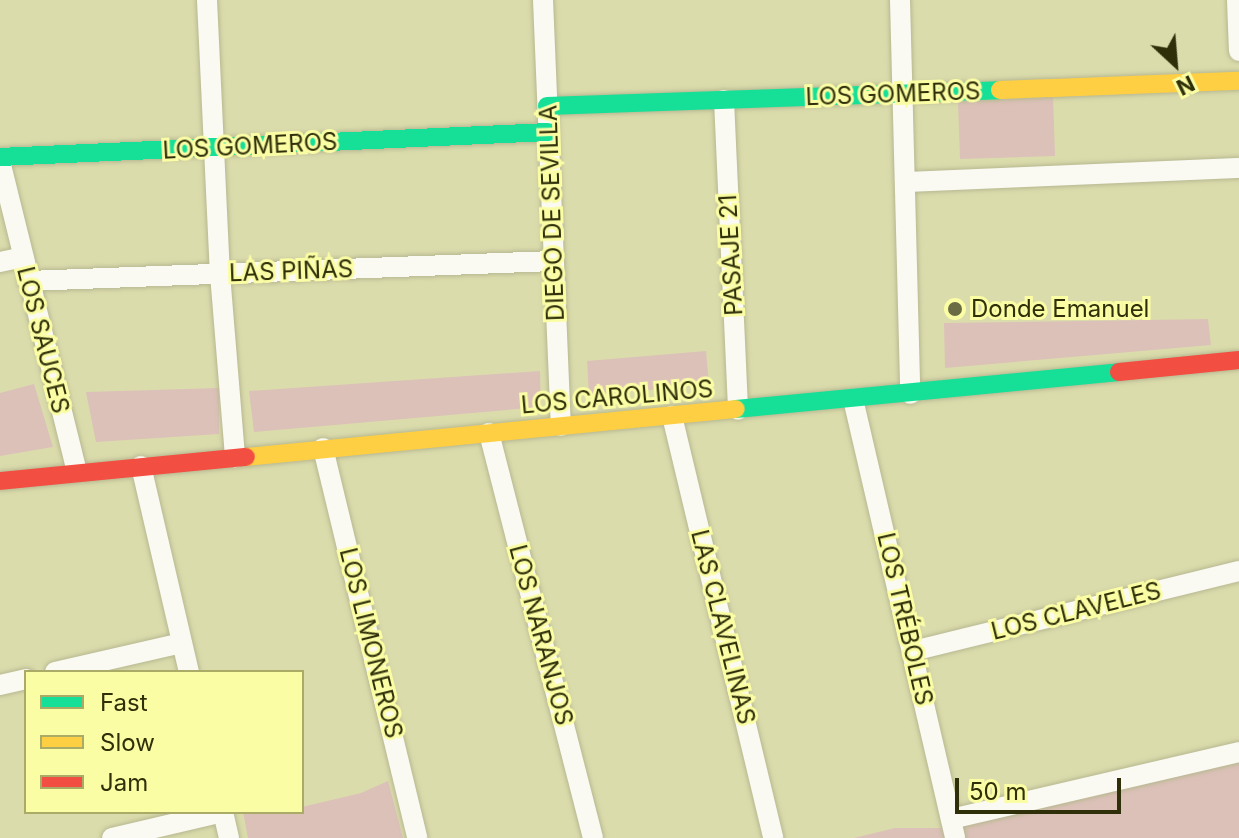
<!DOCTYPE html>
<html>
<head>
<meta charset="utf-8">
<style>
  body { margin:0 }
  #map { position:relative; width:1239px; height:838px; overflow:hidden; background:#dbdcac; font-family:Inter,sans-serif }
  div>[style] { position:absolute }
  .green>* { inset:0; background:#dcc1b8 }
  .roads { filter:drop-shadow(0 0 2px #b7b891) drop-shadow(0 0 2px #b7b891) }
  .street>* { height:20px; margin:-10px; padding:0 10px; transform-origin:10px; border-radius:10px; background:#fafaf3 }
  .fast>* { height:18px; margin:-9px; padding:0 9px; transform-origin:9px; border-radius:9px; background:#16e098 }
  .slow>* { height:18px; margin:-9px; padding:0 9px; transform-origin:9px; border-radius:9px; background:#ffcf43 }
  .jam>* { height:18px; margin:-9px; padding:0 9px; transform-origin:9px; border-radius:9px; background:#f24e42 }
  .dots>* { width:22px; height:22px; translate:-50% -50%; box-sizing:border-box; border:4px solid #fbfda5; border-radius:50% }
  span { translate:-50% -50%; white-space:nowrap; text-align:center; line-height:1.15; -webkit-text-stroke:6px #fbfda5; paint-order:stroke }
  .street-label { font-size:24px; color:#2f300a }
  .poi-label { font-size:24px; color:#2f300a }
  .left { translate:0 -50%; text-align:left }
  .legend { position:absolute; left:24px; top:670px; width:280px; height:144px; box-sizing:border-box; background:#fbfda5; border:2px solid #a9ab67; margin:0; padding:10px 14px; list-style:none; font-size:24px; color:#2f300a }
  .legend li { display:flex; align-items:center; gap:16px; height:40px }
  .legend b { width:40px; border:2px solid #a9ab67 }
  .north { position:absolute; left:1135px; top:24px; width:80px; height:80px; -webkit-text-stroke:6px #fbfda5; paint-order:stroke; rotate:154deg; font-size:22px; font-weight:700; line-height:32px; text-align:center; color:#2f300a }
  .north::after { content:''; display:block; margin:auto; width:28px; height:36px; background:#2f300a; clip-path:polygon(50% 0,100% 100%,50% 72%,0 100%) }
  .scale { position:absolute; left:955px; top:778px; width:166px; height:36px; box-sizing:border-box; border:4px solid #2f300a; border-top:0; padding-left:10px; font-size:24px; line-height:28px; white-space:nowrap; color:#2f300a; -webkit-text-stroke:6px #fbfda5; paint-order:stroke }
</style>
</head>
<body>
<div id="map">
  <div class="green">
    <i style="clip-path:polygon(1053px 97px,1055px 156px,960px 159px,958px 101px)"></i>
    <i style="clip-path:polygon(1208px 319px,1211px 345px,945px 368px,944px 323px)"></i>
    <i style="clip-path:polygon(706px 351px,709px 385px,589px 395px,587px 361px)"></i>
    <i style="clip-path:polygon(540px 371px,541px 407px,254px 432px,249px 391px)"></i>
    <i style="clip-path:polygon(34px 384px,53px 447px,0 456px,0 393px)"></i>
    <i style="clip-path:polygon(219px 388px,219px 434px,96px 442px,86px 392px)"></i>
    <i style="clip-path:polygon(1239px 761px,1239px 838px,854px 838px,895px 828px,940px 828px,1085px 792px)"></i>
    <i style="clip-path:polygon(388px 781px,403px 838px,248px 838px,243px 812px,302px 812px,302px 807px,361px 793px)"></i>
  </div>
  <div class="roads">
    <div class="street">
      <i style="left:207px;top:0;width:274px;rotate:87.3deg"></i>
      <i style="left:220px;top:274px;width:184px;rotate:85.3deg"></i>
      <i style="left:543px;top:0;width:426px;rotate:87.6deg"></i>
      <i style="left:900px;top:0;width:394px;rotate:88.5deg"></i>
      <i style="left:1237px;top:0;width:51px;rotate:87.8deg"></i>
      <i style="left:724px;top:100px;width:310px;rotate:87.4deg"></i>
      <i style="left:0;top:161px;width:320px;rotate:76.1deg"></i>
      <i style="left:905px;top:182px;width:334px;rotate:-2.4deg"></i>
      <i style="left:0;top:262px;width:24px;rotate:-12deg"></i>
      <i style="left:28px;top:281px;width:526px;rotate:-2.18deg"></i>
      <i style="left:853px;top:399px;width:451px;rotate:76.9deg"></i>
      <i style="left:672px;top:416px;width:434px;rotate:76.5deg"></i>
      <i style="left:489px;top:433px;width:418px;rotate:75.6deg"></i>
      <i style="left:323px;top:448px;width:401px;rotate:76.4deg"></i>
      <i style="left:141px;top:466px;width:212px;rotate:76.9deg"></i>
      <i style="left:913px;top:651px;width:336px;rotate:-13.8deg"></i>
      <i style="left:55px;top:672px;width:130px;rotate:-12.9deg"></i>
      <i style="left:0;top:685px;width:27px;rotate:-13deg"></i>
      <i style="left:223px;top:812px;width:27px;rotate:77deg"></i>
      <i style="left:951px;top:819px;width:296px;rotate:-13.1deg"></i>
      <i style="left:112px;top:838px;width:114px;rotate:-13.2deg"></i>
    </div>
    <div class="fast">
      <i style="left:547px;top:106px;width:453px;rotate:-2deg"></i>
      <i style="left:0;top:157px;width:549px;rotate:-2.61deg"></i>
      <i style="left:736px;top:409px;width:385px;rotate:-5.5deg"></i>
    </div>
    <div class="slow">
      <i style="left:1000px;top:90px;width:239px;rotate:-2.2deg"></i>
      <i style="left:246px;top:457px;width:492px;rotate:-5.6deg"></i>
    </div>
    <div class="jam">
      <i style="left:1119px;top:372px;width:121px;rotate:-5.7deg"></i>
      <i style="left:0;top:481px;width:247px;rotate:-5.6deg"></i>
    </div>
  </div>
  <div class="dots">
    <i style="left:955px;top:309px;background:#6b6c43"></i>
  </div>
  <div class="street-label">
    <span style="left:893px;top:94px;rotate:-2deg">LOS GOMEROS</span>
    <span style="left:250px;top:146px;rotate:-3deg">LOS GOMEROS</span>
    <span style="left:552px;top:213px;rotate:-92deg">DIEGO DE SEVILLA</span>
    <span style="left:731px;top:255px;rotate:-93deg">PASAJE 21</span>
    <span style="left:291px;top:271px;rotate:-2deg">LAS PIÑAS</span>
    <span style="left:43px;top:340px;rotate:76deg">LOS SAUCES</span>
    <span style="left:617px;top:397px;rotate:-5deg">LOS CAROLINOS</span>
    <span style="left:1076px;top:611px;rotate:-14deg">LOS CLAVELES</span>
    <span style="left:905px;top:619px;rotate:77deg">LOS TRÉBOLES</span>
    <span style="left:723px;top:627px;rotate:76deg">LAS CLAVELINAS</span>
    <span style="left:541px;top:635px;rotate:75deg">LOS NARANJOS</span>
    <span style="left:371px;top:643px;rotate:76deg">LOS LIMONEROS</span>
  </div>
  <div class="poi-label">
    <span class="left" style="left:971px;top:309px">Donde Emanuel</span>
  </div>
  <ul class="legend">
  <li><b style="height:10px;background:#16e098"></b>Fast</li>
  <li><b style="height:10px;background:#ffcf43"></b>Slow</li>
  <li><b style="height:10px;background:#f24e42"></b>Jam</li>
  </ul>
  <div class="north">N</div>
  <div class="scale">50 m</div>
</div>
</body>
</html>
